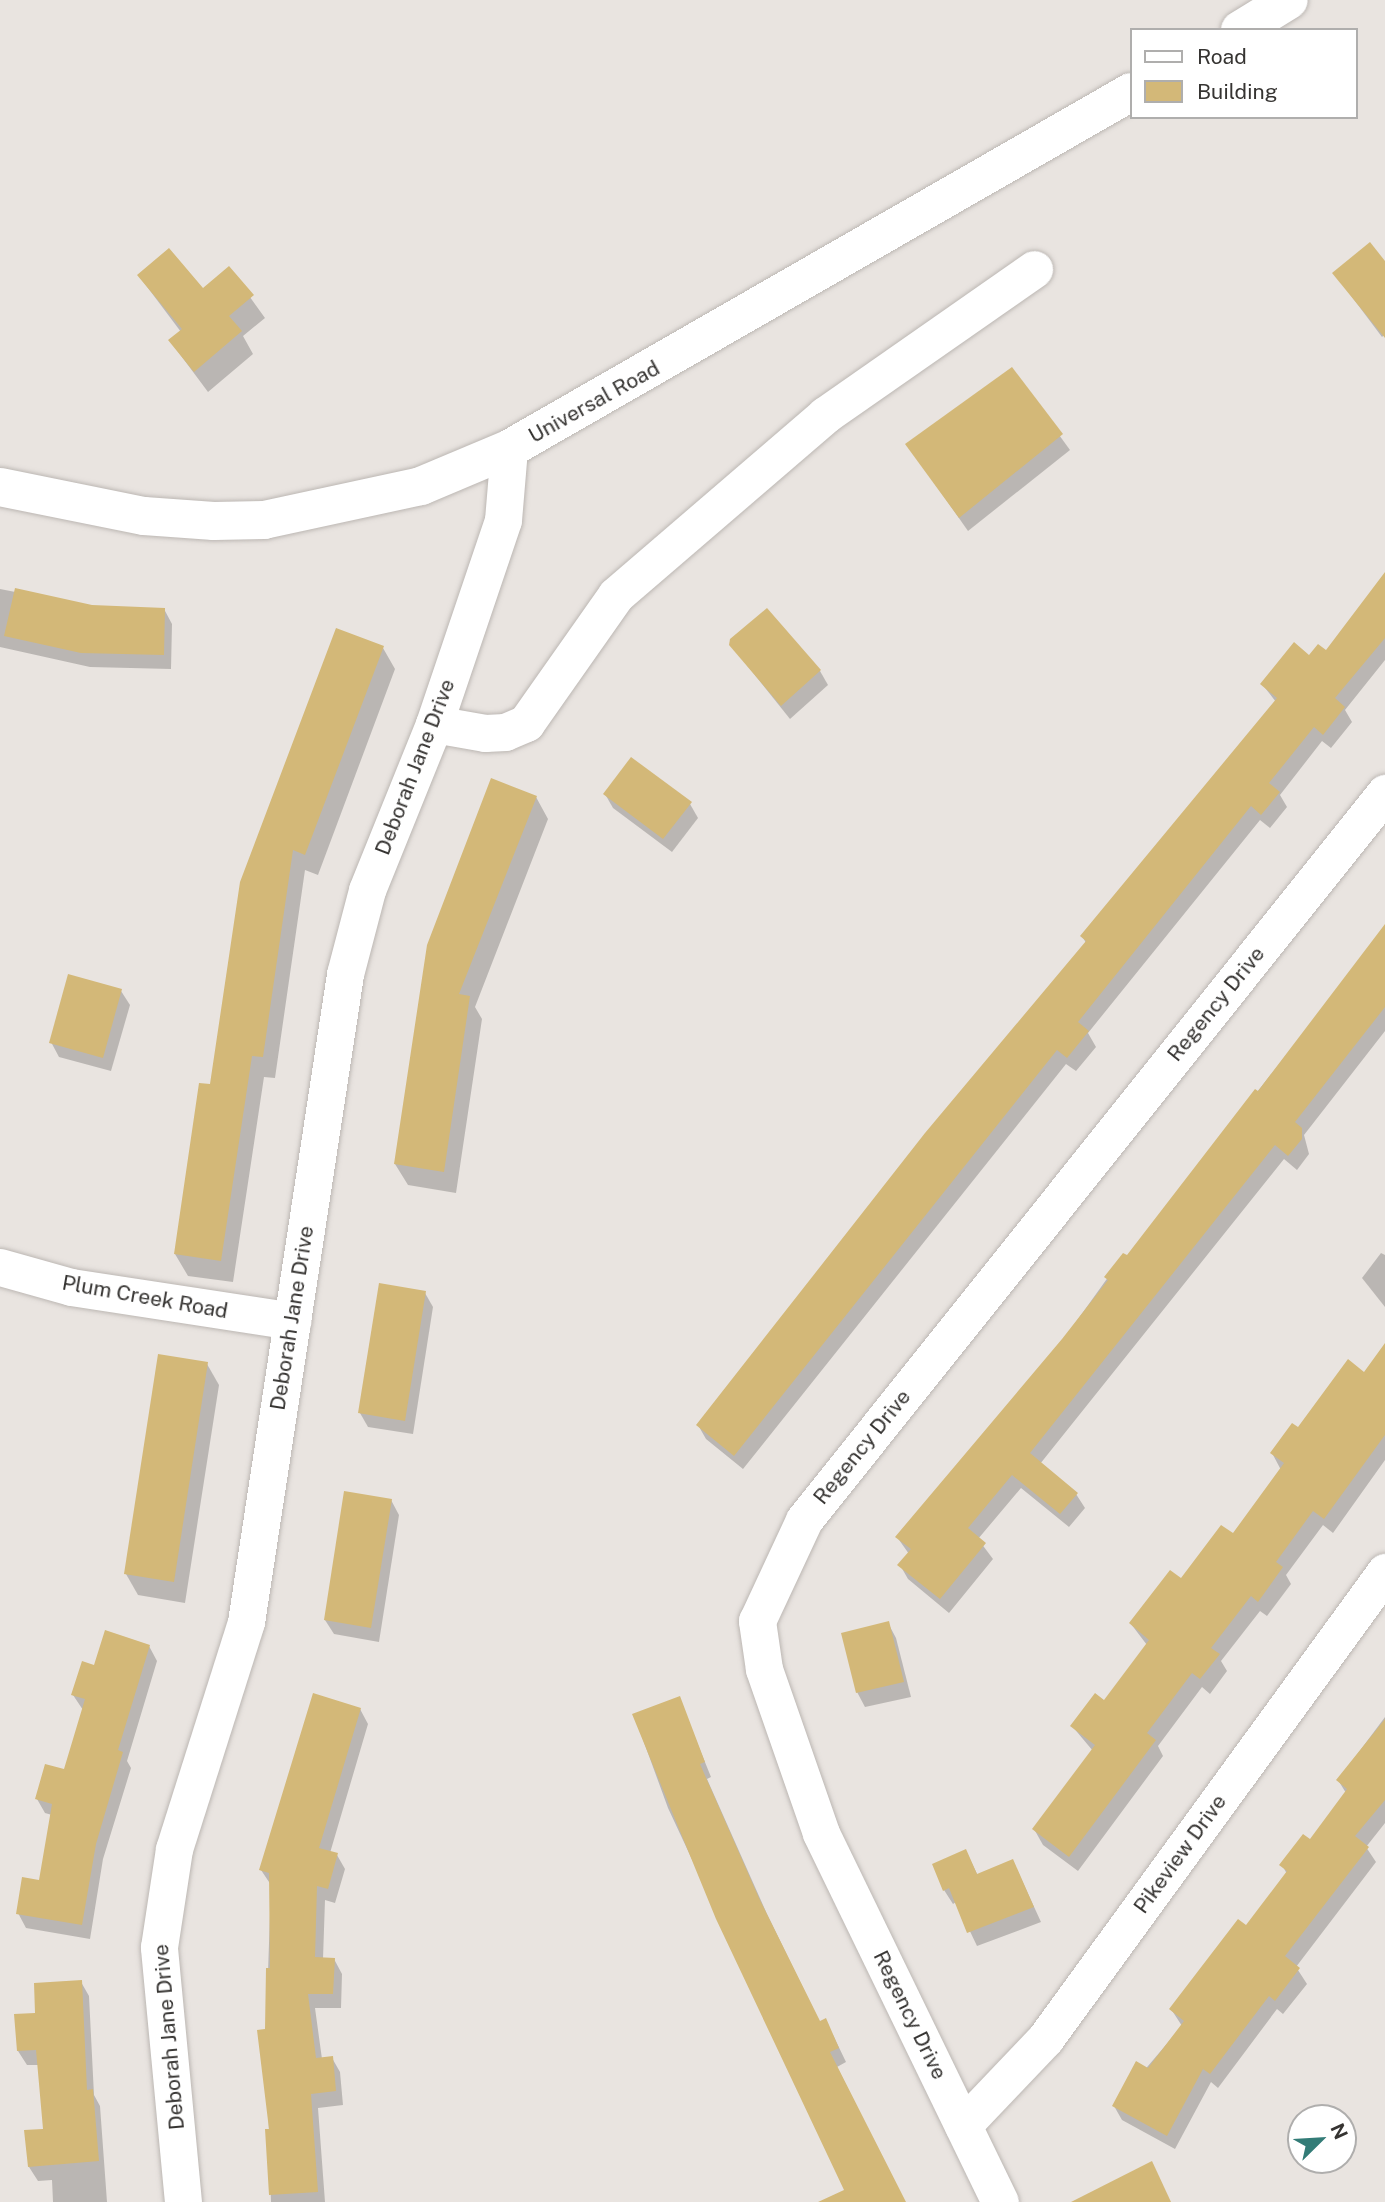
<!DOCTYPE html>
<html>
<head>
<meta charset="utf-8">
<style>
  body { margin:0 }
  #map { position:relative; width:1385px; height:2202px; overflow:hidden; background:#e9e4e0; font-family:"Public Sans",sans-serif }
  div>[style] { position:absolute }
  .shadow>* { inset:0; background:#0003 }
  .building>* { inset:0; background:#d3b878 }
  .roads { filter:drop-shadow(0 0 2px #bcb7b3) drop-shadow(0 0 2px #bcb7b3) }
  .street>* { height:37px; margin:-18.5px; padding:0 18.5px; transform-origin:18.5px; border-radius:18.5px; background:#fff }
  .secondary>* { height:38px; margin:-19px; padding:0 19px; transform-origin:19px; border-radius:19px; background:#fff }
  span { translate:-50% -50%; white-space:nowrap; text-align:center; line-height:1.15; -webkit-text-stroke:5px #fff; paint-order:stroke }
  .street-label { font-size:21px; color:#363432 }
  .legend { position:absolute; left:1130px; top:28px; width:228px; height:91px; box-sizing:border-box; background:#fff; border:2px solid #afaead; margin:0; padding:9px 12px; list-style:none; font-size:21px; color:#363432 }
  .legend li { display:flex; align-items:center; gap:14px; height:35px }
  .legend b { width:35px; border:2px solid #afaead }
  .north { position:absolute; left:1287px; top:2104px; width:70px; height:70px; box-sizing:border-box; background:#fff; border:2px solid #afaead; border-radius:50%; rotate:66deg; font-size:19px; font-weight:700; line-height:28px; text-align:center; color:#363432 }
  .north::after { content:''; display:block; margin:auto; width:24px; height:32px; background:#337c77; clip-path:polygon(50% 0,100% 100%,50% 72%,0 100%) }
</style>
</head>
<body>
<div id="map">
  <div class="shadow">
    <i style="clip-path:polygon(1385px 264px,1385px 334px,1382px 337px,1334px 273px)"></i>
    <i style="clip-path:polygon(229px 268px,265px 318px,243px 336px,253px 354px,208px 392px,170px 341px,181px 332px,139px 276px,203px 290px)"></i>
    <i style="clip-path:polygon(1011px 369px,1070px 450px,968px 531px,907px 444px)"></i>
    <i style="clip-path:polygon(1385px 575px,1385px 660px,1345px 710px,1352px 722px,1331px 748px,1322px 741px,1280px 795px,1287px 807px,1270px 828px,1260px 820px,1088px 1033px,1096px 1047px,1076px 1071px,1066px 1064px,743px 1469px,706px 1439px,698px 1425px,1086px 943px,1082px 936px,1276px 702px,1262px 684px,1326px 653px)"></i>
    <i style="clip-path:polygon(0 589px,92px 607px,164px 609px,172px 624px,171px 669px,90px 667px,0 647px)"></i>
    <i style="clip-path:polygon(731px 645px,820px 671px,828px 685px,790px 719px)"></i>
    <i style="clip-path:polygon(383px 648px,395px 669px,318px 875px,305px 870px,275px 1078px,264px 1077px,233px 1282px,188px 1276px,175px 1254px,211px 1086px,241px 883px)"></i>
    <i style="clip-path:polygon(605px 794px,690px 804px,698px 818px,672px 852px,613px 808px)"></i>
    <i style="clip-path:polygon(536px 797px,548px 819px,475px 1007px,482px 1019px,456px 1193px,408px 1185px,395px 1164px,428px 945px)"></i>
    <i style="clip-path:polygon(1385px 929px,1385px 1031px,1304px 1135px,1309px 1154px,1297px 1170px,1284px 1159px,1040px 1464px,1076px 1494px,1085px 1508px,1069px 1527px,1021px 1488px,978px 1539px,993px 1559px,949px 1613px,908px 1579px,900px 1565px,909px 1554px,897px 1537px,1063px 1340px,1124px 1255px,1127px 1258px)"></i>
    <i style="clip-path:polygon(121px 991px,130px 1005px,111px 1071px,59px 1057px,51px 1042px)"></i>
    <i style="clip-path:polygon(1381px 1253px,1385px 1255px,1385px 1307px,1362px 1278px)"></i>
    <i style="clip-path:polygon(425px 1293px,433px 1307px,413px 1434px,368px 1427px,360px 1413px)"></i>
    <i style="clip-path:polygon(1385px 1346px,1385px 1460px,1333px 1533px,1323px 1525px,1286px 1575px,1291px 1584px,1267px 1616px,1260px 1611px,1221px 1661px,1227px 1671px,1210px 1694px,1202px 1687px,1158px 1746px,1163px 1756px,1078px 1871px,1043px 1845px,1034px 1829px,1093px 1751px,1072px 1726px,1104px 1702px,1147px 1645px,1131px 1624px,1233px 1535px,1281px 1470px,1272px 1453px,1365px 1374px)"></i>
    <i style="clip-path:polygon(207px 1364px,219px 1385px,185px 1603px,138px 1595px,126px 1574px)"></i>
    <i style="clip-path:polygon(391px 1500px,399px 1515px,379px 1642px,334px 1634px,325px 1620px)"></i>
    <i style="clip-path:polygon(888px 1623px,896px 1638px,911px 1697px,865px 1707px,857px 1692px)"></i>
    <i style="clip-path:polygon(149px 1646px,157px 1661px,127px 1761px,131px 1768px,103px 1859px,90px 1939px,26px 1928px,18px 1913px,40px 1882px,52px 1815px,45px 1813px,37px 1799px,65px 1771px,83px 1710px,73px 1695px,96px 1667px)"></i>
    <i style="clip-path:polygon(679px 1698px,711px 1777px,707px 1779px,767px 1914px,820px 2023px,833px 2035px,846px 2062px,837px 2067px,905px 2202px,852px 2202px,668px 1808px,634px 1715px)"></i>
    <i style="clip-path:polygon(360px 1709px,368px 1724px,330px 1853px,337px 1855px,345px 1869px,335px 1903px,325px 1900px,323px 1959px,334px 1959px,342px 1974px,341px 2008px,315px 2008px,322px 2059px,332px 2058px,340px 2072px,343px 2105px,318px 2108px,325px 2202px,271px 2202px,266px 2030px,271px 1885px,261px 1870px)"></i>
    <i style="clip-path:polygon(1385px 1717px,1385px 1823px,1366px 1847px,1376px 1862px,1296px 1967px,1307px 1984px,1283px 2014px,1277px 2009px,1218px 2088px,1211px 2082px,1175px 2149px,1122px 2120px,1114px 2106px,1182px 2026px,1171px 2009px,1246px 1927px,1287px 1874px,1282px 1865px,1310px 1841px,1346px 1793px,1338px 1780px)"></i>
    <i style="clip-path:polygon(966px 1851px,978px 1876px,1013px 1861px,1041px 1922px,977px 1946px,956px 1902px,953px 1904px,944px 1890px)"></i>
    <i style="clip-path:polygon(81px 1982px,89px 1996px,94px 2095px,100px 2106px,107px 2202px,53px 2202px,52px 2180px,38px 2181px,29px 2167px,45px 2130px,39px 2065px,27px 2065px,18px 2051px,37px 2014px)"></i>
  </div>
  <div class="building">
    <i style="clip-path:polygon(1370px 242px,1385px 261px,1385px 338px,1332px 273px)"></i>
    <i style="clip-path:polygon(169px 248px,203px 288px,229px 266px,254px 295px,229px 316px,242px 331px,194px 372px,168px 340px,182px 329px,137px 275px)"></i>
    <i style="clip-path:polygon(1012px 367px,1063px 434px,959px 518px,905px 444px)"></i>
    <i style="clip-path:polygon(1385px 572px,1385px 638px,1335px 698px,1345px 707px,1323px 735px,1314px 727px,1269px 783px,1280px 792px,1261px 815px,1251px 806px,1078px 1022px,1089px 1031px,1067px 1058px,1057px 1050px,734px 1456px,696px 1425px,925px 1133px,1086px 941px,1080px 936px,1277px 698px,1260px 684px,1294px 642px,1309px 655px,1318px 644px,1326px 650px)"></i>
    <i style="clip-path:polygon(15px 588px,92px 605px,165px 608px,164px 655px,81px 653px,4px 636px)"></i>
    <i style="clip-path:polygon(767px 608px,821px 670px,781px 706px,729px 645px,730px 639px)"></i>
    <i style="clip-path:polygon(336px 628px,384px 646px,305px 855px,293px 850px,263px 1057px,252px 1056px,221px 1261px,174px 1254px,199px 1083px,210px 1084px,240px 882px)"></i>
    <i style="clip-path:polygon(631px 757px,692px 802px,663px 839px,603px 794px)"></i>
    <i style="clip-path:polygon(491px 778px,537px 796px,459px 994px,470px 996px,444px 1172px,394px 1164px,427px 945px)"></i>
    <i style="clip-path:polygon(1385px 924px,1385px 1007px,1295px 1122px,1302px 1128px,1302px 1139px,1288px 1156px,1275px 1145px,1030px 1453px,1078px 1493px,1060px 1514px,1012px 1475px,968px 1528px,986px 1543px,940px 1599px,897px 1565px,911px 1549px,895px 1537px,1062px 1339px,1108px 1280px,1104px 1277px,1123px 1253px,1127px 1255px,1255px 1089px,1258px 1091px)"></i>
    <i style="clip-path:polygon(68px 974px,122px 989px,103px 1058px,49px 1043px)"></i>
    <i style="clip-path:polygon(379px 1283px,426px 1291px,405px 1421px,358px 1413px)"></i>
    <i style="clip-path:polygon(1385px 1343px,1385px 1435px,1324px 1519px,1313px 1511px,1276px 1562px,1283px 1567px,1258px 1602px,1251px 1596px,1211px 1648px,1220px 1654px,1200px 1679px,1192px 1673px,1147px 1733px,1156px 1740px,1069px 1857px,1032px 1829px,1095px 1745px,1070px 1726px,1095px 1693px,1104px 1700px,1149px 1640px,1129px 1623px,1170px 1570px,1181px 1578px,1221px 1525px,1233px 1533px,1284px 1463px,1270px 1453px,1292px 1423px,1298px 1427px,1348px 1359px,1364px 1372px)"></i>
    <i style="clip-path:polygon(158px 1354px,208px 1362px,174px 1582px,124px 1574px)"></i>
    <i style="clip-path:polygon(344px 1491px,392px 1499px,371px 1628px,324px 1620px)"></i>
    <i style="clip-path:polygon(889px 1621px,904px 1682px,856px 1693px,841px 1633px)"></i>
    <i style="clip-path:polygon(105px 1630px,150px 1645px,118px 1750px,123px 1752px,96px 1844px,82px 1925px,16px 1914px,22px 1877px,39px 1880px,52px 1804px,35px 1799px,45px 1764px,64px 1769px,85px 1699px,71px 1695px,82px 1661px,94px 1665px)"></i>
    <i style="clip-path:polygon(313px 1693px,361px 1708px,319px 1848px,338px 1853px,328px 1889px,317px 1886px,315px 1957px,335px 1958px,333px 1994px,308px 1994px,316px 2058px,333px 2056px,336px 2091px,311px 2094px,318px 2192px,269px 2195px,265px 2129px,269px 2129px,257px 2030px,265px 2029px,266px 1968px,270px 1968px,269px 1873px,259px 1870px)"></i>
    <i style="clip-path:polygon(680px 1696px,705px 1762px,700px 1764px,759px 1898px,820px 2021px,826px 2018px,839px 2048px,830px 2052px,906px 2202px,818px 2202px,844px 2190px,716px 1919px,632px 1714px)"></i>
    <i style="clip-path:polygon(1385px 1719px,1385px 1800px,1355px 1836px,1369px 1847px,1285px 1956px,1300px 1968px,1275px 2001px,1269px 1996px,1210px 2074px,1203px 2069px,1167px 2136px,1112px 2106px,1136px 2061px,1148px 2068px,1184px 2021px,1169px 2009px,1238px 1919px,1246px 1925px,1287px 1871px,1279px 1865px,1303px 1834px,1310px 1839px,1347px 1789px,1336px 1780px)"></i>
    <i style="clip-path:polygon(966px 1849px,977px 1874px,1013px 1859px,1034px 1907px,967px 1933px,949px 1888px,943px 1891px,932px 1864px)"></i>
    <i style="clip-path:polygon(82px 1980px,87px 2090px,93px 2089px,99px 2161px,28px 2167px,24px 2130px,43px 2129px,36px 2050px,17px 2051px,14px 2014px,35px 2013px,34px 1983px)"></i>
    <i style="clip-path:polygon(1152px 2161px,1171px 2202px,1071px 2202px)"></i>
  </div>
  <div class="roads">
    <div class="street">
      <i style="left:434px;top:724px;width:52px;rotate:10deg"></i>
      <i style="left:485px;top:733px;width:20px;rotate:-3deg"></i>
      <i style="left:505px;top:732px;width:23px;rotate:-23deg"></i>
      <i style="left:526px;top:723px;width:156px;rotate:-54.9deg"></i>
      <i style="left:616px;top:595px;width:276px;rotate:-40.7deg"></i>
      <i style="left:825px;top:415px;width:255px;rotate:-34.9deg"></i>
      <i style="left:0;top:1267px;width:74px;rotate:15.7deg"></i>
      <i style="left:71px;top:1287px;width:224px;rotate:8.7deg"></i>
      <i style="left:963px;top:2125px;width:119px;rotate:-46.4deg"></i>
      <i style="left:1045px;top:2039px;width:578px;rotate:-53.94deg"></i>
      <i style="left:183px;top:2202px;width:256px;rotate:-95.4deg"></i>
      <i style="left:159px;top:1947px;width:99px;rotate:-81.3deg"></i>
      <i style="left:174px;top:1849px;width:238px;rotate:-72.4deg"></i>
      <i style="left:246px;top:1622px;width:656px;rotate:-81.31deg"></i>
      <i style="left:345px;top:974px;width:87px;rotate:-75.3deg"></i>
      <i style="left:367px;top:890px;width:179px;rotate:-68deg"></i>
      <i style="left:434px;top:724px;width:215px;rotate:-71.3deg"></i>
      <i style="left:503px;top:520px;width:71px;rotate:-85.2deg"></i>
      <i style="left:1000px;top:2202px;width:410px;rotate:-115.9deg"></i>
      <i style="left:821px;top:1833px;width:174px;rotate:-109.2deg"></i>
      <i style="left:764px;top:1669px;width:49px;rotate:-98.3deg"></i>
      <i style="left:757px;top:1621px;width:111px;rotate:-65deg"></i>
      <i style="left:804px;top:1520px;width:931px;rotate:-51.37deg"></i>
    </div>
    <div class="secondary">
      <i style="left:1240px;top:30px;width:57px;rotate:-31.5deg"></i>
      <i style="left:0;top:487px;width:147px;rotate:11.4deg"></i>
      <i style="left:144px;top:516px;width:70px;rotate:4.1deg"></i>
      <i style="left:214px;top:521px;width:50px;rotate:-1.1deg"></i>
      <i style="left:264px;top:520px;width:161px;rotate:-12.2deg"></i>
      <i style="left:421px;top:486px;width:95px;rotate:-22.8deg"></i>
      <i style="left:509px;top:449px;width:717px;rotate:-29.85deg"></i>
    </div>
  </div>
  <div class="street-label">
    <span style="left:594px;top:402px;rotate:-29deg">Universal Road</span>
    <span style="left:415px;top:767px;rotate:-69deg">Deborah Jane Drive</span>
    <span style="left:1216px;top:1004px;rotate:-51deg">Regency Drive</span>
    <span style="left:145px;top:1297px;rotate:10deg">Plum Creek Road</span>
    <span style="left:292px;top:1318px;rotate:-81deg">Deborah Jane Drive</span>
    <span style="left:862px;top:1447px;rotate:-51deg">Regency Drive</span>
    <span style="left:1180px;top:1854px;rotate:-54deg">Pikeview Drive</span>
    <span style="left:910px;top:2015px;rotate:64deg">Regency Drive</span>
    <span style="left:169px;top:2037px;rotate:-95deg">Deborah Jane Drive</span>
  </div>
  <ul class="legend">
  <li><b style="height:9px;background:#fff"></b>Road</li>
  <li><b style="height:19px;background:#d3b878"></b>Building</li>
  </ul>
  <div class="north">N</div>
</div>
</body>
</html>
